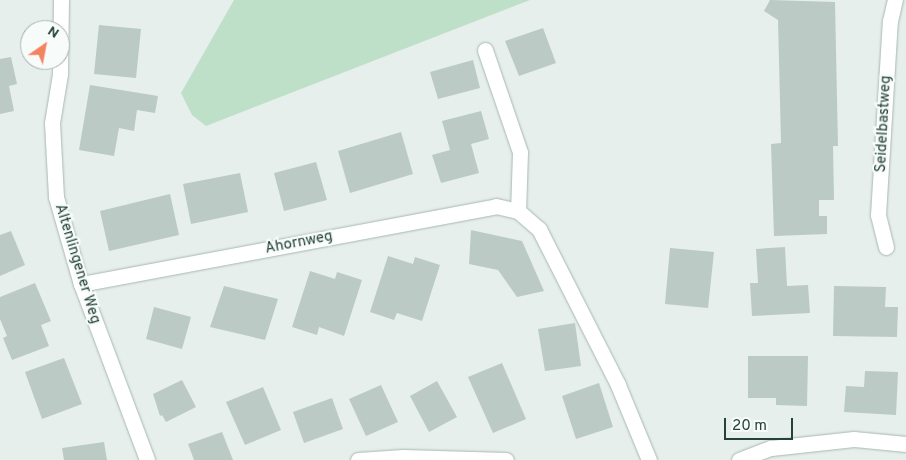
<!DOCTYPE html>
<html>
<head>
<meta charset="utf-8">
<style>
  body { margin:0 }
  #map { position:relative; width:906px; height:460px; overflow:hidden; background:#e6efeb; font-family:Overpass,sans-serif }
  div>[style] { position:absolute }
  .green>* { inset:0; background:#bfe0c8 }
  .building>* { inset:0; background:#bbcac4 }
  .roads { filter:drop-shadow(0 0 1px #a8b8b2) drop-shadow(0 0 1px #a8b8b2) }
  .minor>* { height:15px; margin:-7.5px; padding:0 7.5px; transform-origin:7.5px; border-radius:7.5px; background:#fff }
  span { translate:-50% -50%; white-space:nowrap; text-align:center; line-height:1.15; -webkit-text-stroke:4.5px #f7fbf9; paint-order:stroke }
  .street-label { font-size:15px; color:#24423a }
  .north { position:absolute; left:20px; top:20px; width:50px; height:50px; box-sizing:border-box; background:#f7fbf9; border:1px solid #a3b1ad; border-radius:50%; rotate:33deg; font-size:14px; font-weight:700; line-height:20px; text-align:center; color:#24423a }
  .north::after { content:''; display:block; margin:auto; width:18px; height:22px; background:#f4845f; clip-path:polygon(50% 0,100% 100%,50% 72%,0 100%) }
  .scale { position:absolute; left:724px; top:418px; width:69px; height:22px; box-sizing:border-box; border:2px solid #24423a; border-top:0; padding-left:6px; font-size:15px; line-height:18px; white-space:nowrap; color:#24423a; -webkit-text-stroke:4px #f7fbf9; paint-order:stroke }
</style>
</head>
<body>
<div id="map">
  <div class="green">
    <i style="clip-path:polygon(234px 0,530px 0,206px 126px,192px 115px,181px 93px)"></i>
  </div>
  <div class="building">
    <i style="clip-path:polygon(770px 0,835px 2px,838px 146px,833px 146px,834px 200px,819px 200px,819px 216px,827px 216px,827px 234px,774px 236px,771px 144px,781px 143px,778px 20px,764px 11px)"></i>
    <i style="clip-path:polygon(99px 25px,141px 29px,136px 78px,94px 74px)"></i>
    <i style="clip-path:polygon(543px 28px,556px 63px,519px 76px,505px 41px)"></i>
    <i style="clip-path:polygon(11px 57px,17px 84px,9px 86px,14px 111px,0 114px,0 59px)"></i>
    <i style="clip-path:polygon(473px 60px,480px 88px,438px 99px,430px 72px)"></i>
    <i style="clip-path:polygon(90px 85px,158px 96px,155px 113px,137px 110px,134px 131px,119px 128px,114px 156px,79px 150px)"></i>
    <i style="clip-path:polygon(481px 111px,489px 139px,471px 144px,479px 173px,441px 183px,432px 155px,450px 150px,442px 121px)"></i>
    <i style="clip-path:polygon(401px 132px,413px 174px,350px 193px,338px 151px)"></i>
    <i style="clip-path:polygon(316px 162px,327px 200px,284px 211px,274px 173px)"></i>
    <i style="clip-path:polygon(240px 173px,248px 212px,191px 224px,183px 184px)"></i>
    <i style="clip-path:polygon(170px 194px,179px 235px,109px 251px,100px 211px)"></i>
    <i style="clip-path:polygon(471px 230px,522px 241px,544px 291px,517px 297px,498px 270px,469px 264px)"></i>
    <i style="clip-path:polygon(11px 231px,25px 265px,0 276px,0 235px)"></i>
    <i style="clip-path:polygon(785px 247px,787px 286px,808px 285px,810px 313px,752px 316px,750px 283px,758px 283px,756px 249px)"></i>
    <i style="clip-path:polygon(670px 248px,714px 252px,708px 308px,665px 304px)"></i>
    <i style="clip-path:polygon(388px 256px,413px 264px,415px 257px,440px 265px,422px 321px,397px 313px,394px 320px,370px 312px)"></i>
    <i style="clip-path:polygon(310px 271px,335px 279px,337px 272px,362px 280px,344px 336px,319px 327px,317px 335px,292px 327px)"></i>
    <i style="clip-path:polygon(35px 283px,51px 321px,41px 325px,49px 346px,12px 360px,3px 338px,7px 336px,0 319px,0 297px)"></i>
    <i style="clip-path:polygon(224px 286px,278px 299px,265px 340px,210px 327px)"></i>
    <i style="clip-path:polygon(834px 286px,886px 287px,885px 307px,898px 307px,897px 337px,833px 336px)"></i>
    <i style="clip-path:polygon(154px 307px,191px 317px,182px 349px,146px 339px)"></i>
    <i style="clip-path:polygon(575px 323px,581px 366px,545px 371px,538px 329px)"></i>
    <i style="clip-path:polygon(748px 356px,808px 356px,807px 406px,776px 405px,776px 398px,748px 398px)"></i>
    <i style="clip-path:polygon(64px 358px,82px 404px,42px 419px,25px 372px)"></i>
    <i style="clip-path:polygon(502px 363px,526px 419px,493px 433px,468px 377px)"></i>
    <i style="clip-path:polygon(865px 371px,898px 372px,896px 415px,844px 412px,846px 386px,864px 387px)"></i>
    <i style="clip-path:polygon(182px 380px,196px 407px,166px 422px,162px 415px,160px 416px,153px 394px)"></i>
    <i style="clip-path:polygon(437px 381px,457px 417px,429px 432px,410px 396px)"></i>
    <i style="clip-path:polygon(599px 383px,613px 427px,576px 439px,562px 396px)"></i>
    <i style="clip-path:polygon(381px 385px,398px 422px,366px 436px,349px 399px)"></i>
    <i style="clip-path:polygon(263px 387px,281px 430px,245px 445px,226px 402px)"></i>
    <i style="clip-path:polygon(332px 398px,343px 429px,304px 443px,293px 412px)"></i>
    <i style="clip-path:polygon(222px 432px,233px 460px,194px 460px,188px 444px)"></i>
    <i style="clip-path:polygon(104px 442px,107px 460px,64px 460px,62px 448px)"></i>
  </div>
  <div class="roads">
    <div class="minor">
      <i style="left:61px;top:0;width:74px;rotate:90.8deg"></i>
      <i style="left:60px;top:74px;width:50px;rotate:99.3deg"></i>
      <i style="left:52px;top:123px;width:74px;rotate:86.9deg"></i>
      <i style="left:56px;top:197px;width:91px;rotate:74deg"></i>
      <i style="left:81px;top:284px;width:188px;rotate:69.4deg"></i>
      <i style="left:485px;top:50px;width:108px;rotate:71.1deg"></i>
      <i style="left:520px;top:152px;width:59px;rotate:91.9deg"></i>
      <i style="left:518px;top:211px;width:28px;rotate:41deg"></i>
      <i style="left:539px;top:229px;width:175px;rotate:63.1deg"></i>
      <i style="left:618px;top:385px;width:81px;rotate:67.5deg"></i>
      <i style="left:886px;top:247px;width:33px;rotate:-104deg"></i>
      <i style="left:878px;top:215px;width:194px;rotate:-86.5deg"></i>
      <i style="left:890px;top:21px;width:22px;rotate:-77deg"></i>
      <i style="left:81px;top:284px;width:422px;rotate:-10.6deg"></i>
      <i style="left:496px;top:206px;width:23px;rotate:13deg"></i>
      <i style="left:358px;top:460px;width:45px;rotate:-3.8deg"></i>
      <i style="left:403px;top:457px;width:103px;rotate:1.7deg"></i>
      <i style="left:739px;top:460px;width:34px;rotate:-21deg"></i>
      <i style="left:771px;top:448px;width:83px;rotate:-6.2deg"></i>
      <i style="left:854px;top:439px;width:52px;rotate:5.5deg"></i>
    </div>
  </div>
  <div class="street-label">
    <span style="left:884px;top:124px;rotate:-87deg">Seidelbastweg</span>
    <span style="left:299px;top:243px;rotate:-11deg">Ahornweg</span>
    <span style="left:77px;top:264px;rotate:73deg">Altenlingener Weg</span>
  </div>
  <div class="north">N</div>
  <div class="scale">20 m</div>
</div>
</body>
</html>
